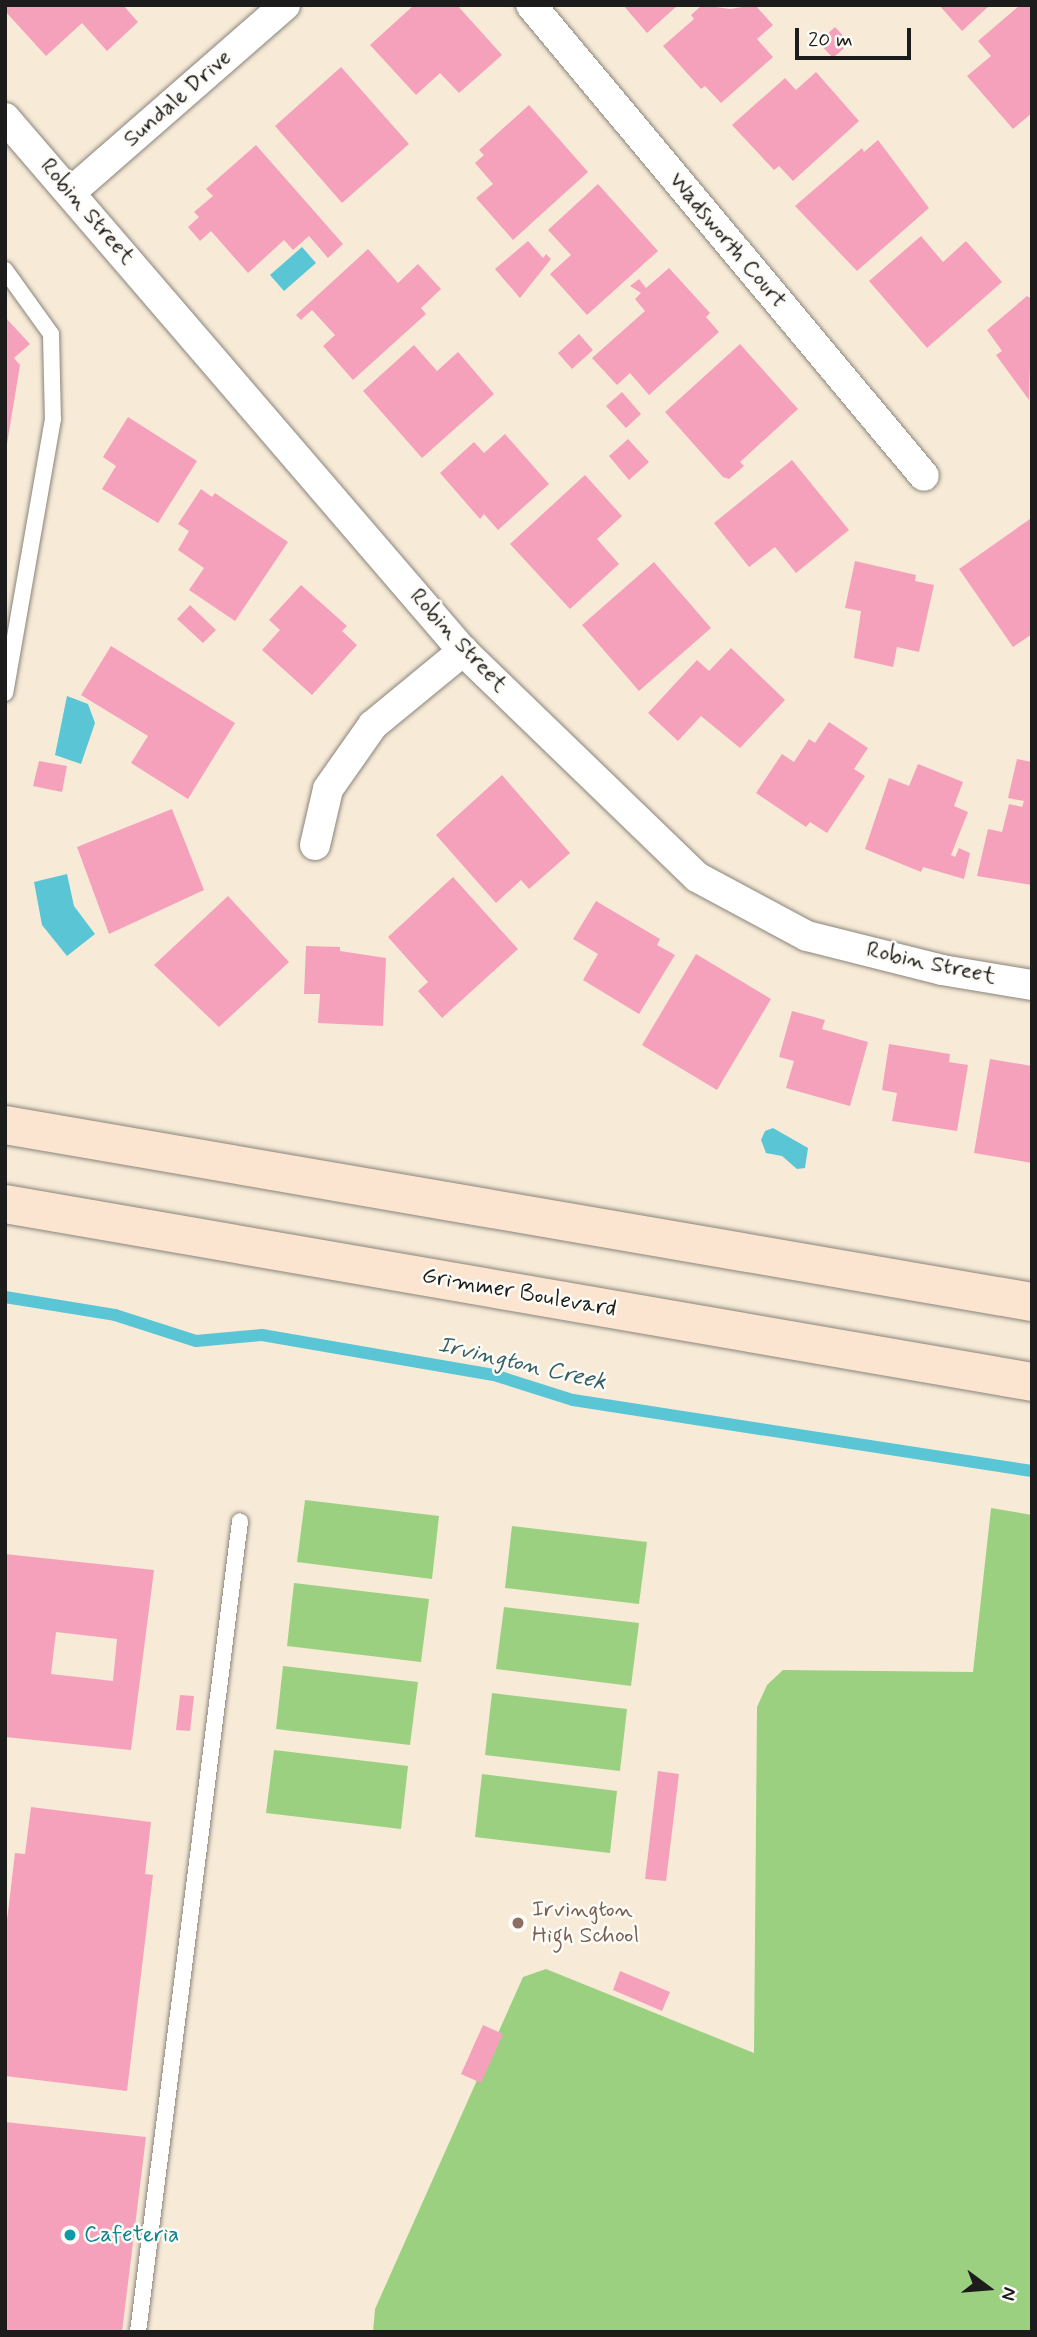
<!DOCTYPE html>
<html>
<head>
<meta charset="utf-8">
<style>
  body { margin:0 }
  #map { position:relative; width:1037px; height:2337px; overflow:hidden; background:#f7ebd8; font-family:Mynerve,sans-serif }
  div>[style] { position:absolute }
  .green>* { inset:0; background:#9bd081 }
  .water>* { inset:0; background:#5ac5d5 }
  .stream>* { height:12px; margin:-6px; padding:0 6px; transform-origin:6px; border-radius:6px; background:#5ac5d5 }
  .building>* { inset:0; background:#f5a1bc }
  .roads { filter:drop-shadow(0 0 2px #8a847a) drop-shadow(0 0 2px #8a847a) }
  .lane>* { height:16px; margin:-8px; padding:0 8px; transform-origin:8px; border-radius:8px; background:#fff }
  .street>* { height:30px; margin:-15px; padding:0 15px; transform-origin:15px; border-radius:15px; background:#fff }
  .secondary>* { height:38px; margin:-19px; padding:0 19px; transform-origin:19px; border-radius:19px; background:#fce5d0 }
  .dots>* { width:19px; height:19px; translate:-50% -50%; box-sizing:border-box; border:4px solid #fdfcf7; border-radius:50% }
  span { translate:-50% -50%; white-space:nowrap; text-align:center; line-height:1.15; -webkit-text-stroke:5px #fdfcf7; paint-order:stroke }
  .street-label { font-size:23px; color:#1c1c1c }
  .education-label { font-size:23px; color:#785e54 }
  .left { translate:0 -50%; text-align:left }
  .culture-label { font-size:23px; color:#0d838f }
  .water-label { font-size:24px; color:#356066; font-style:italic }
  .frame { position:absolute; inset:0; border:7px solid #1c1c1c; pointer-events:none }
  .north { position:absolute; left:953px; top:2253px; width:70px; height:70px; -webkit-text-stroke:5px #fdfcf7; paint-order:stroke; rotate:106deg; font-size:19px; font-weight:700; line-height:28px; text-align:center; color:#1c1c1c }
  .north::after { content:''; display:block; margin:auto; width:24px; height:32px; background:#1c1c1c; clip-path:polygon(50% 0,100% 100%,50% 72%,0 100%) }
  .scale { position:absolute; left:795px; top:28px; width:116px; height:32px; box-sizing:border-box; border:4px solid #1c1c1c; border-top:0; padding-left:9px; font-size:21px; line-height:24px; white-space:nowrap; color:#1c1c1c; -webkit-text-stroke:5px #fdfcf7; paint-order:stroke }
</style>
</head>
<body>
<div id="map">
  <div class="green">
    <i style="clip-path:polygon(305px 1500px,439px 1516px,432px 1579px,297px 1562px)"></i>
    <i style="clip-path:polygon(991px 1508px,1032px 1515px,1032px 2332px,373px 2332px,375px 2309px,523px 1977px,546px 1969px,754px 2053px,757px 1707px,767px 1685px,783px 1670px,973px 1672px)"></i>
    <i style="clip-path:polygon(512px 1526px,647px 1542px,639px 1604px,505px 1588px)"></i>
    <i style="clip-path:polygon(294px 1583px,429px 1599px,421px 1662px,287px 1646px)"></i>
    <i style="clip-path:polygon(504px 1607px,639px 1623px,631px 1686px,496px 1669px)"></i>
    <i style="clip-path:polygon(283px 1666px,418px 1682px,410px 1745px,276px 1729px)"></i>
    <i style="clip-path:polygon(492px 1693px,627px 1709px,620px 1771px,485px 1755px)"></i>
    <i style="clip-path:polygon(274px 1750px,408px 1766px,401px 1829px,266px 1813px)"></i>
    <i style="clip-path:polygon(482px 1774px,617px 1791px,610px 1853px,475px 1837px)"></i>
  </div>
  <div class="water">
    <i style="clip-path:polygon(302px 247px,316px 263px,284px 291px,270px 275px)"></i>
    <i style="clip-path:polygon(67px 696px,88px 704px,95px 723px,81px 764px,55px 755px)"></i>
    <i style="clip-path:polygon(67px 874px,74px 906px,95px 934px,67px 956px,42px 925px,34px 882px)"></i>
    <i style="clip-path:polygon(773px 1128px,808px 1148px,805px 1168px,797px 1169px,782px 1156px,766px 1153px,761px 1140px,765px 1131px)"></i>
  </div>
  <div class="stream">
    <i style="left:5px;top:1297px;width:111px;rotate:9.3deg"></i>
    <i style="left:115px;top:1315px;width:85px;rotate:17.8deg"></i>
    <i style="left:196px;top:1341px;width:66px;rotate:-5.2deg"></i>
    <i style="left:262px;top:1335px;width:235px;rotate:9.8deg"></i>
    <i style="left:494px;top:1375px;width:83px;rotate:17.6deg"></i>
    <i style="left:573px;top:1400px;width:464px;rotate:8.8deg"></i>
  </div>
  <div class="building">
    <i style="clip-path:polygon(5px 5px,123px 5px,138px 22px,107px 51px,82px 23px,46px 56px,5px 11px)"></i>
    <i style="clip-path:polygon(414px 5px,457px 5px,502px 55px,459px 93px,440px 73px,416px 95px,370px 45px)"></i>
    <i style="clip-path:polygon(623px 5px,678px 5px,647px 33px)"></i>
    <i style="clip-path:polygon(702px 5px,730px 9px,755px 5px,773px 25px,757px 39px,773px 57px,721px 103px,705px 86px,701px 89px,663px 46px,694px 19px,691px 15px)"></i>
    <i style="clip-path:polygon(939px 5px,990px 5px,962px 31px)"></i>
    <i style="clip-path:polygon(1020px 5px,1032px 5px,1032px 113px,1013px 129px,967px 76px,991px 56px,978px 41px)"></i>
    <i style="clip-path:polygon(835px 27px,850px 43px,833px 58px,818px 42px)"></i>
    <i style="clip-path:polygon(341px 67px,409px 144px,342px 203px,275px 126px)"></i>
    <i style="clip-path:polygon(816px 72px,859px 121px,793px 181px,779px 166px,774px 170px,732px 125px,785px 78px,796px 90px)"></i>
    <i style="clip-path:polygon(529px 105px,588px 172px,513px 240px,476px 198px,493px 184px,475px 163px,484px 155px,479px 150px)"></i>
    <i style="clip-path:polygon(878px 140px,929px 208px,857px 271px,795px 206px,862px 148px,864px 152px)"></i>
    <i style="clip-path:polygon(256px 145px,343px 244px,328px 258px,309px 236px,293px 250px,284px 240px,248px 273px,211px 231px,200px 241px,188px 227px,199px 217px,194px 212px,213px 196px,206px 189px)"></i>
    <i style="clip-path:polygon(598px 184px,658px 251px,587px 315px,550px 274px,571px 255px,548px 230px)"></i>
    <i style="clip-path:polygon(921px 236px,943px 262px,966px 241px,1002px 282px,927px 348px,869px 281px)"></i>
    <i style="clip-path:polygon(528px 241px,543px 258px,546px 254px,551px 259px,520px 298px,495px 269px)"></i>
    <i style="clip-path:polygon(368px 249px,398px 283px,418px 264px,441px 289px,421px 308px,426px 314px,353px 380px,323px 346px,335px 335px,312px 310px,301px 320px,296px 315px)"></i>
    <i style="clip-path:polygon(669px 268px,710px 313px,706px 317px,719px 332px,649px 395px,630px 373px,617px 385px,592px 358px,645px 311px,635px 299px,641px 293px,630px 286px,639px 279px,646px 288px)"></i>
    <i style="clip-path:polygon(1027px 296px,1032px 299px,1029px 400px,996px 355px,1002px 351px,987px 330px)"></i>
    <i style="clip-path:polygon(5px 317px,30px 344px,14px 358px,20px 365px,7px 444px)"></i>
    <i style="clip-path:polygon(579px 334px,593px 350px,572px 369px,558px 353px)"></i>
    <i style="clip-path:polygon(740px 344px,798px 409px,740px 462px,744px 466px,729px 479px,723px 477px,665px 412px)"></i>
    <i style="clip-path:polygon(414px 345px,437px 371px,458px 352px,494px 394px,422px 458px,363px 391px)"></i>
    <i style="clip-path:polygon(622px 392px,641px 414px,626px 428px,606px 406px)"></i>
    <i style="clip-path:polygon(128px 417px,197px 461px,158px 523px,102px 489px,116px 466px,103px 457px)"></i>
    <i style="clip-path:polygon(505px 434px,549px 484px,498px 530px,484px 514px,480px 519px,440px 473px,474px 442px,484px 453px)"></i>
    <i style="clip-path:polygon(628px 439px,649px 462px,629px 480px,609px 456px)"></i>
    <i style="clip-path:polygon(792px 460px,849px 530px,796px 573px,775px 547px,749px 567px,714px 523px)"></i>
    <i style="clip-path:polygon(585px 475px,622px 516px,597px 539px,619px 564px,570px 609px,510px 544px)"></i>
    <i style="clip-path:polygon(201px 489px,212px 497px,215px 493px,288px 542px,235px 621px,189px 590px,204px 568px,178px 550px,189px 531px,178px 524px)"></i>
    <i style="clip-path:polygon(1030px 519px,1032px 634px,1013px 647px,959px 569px)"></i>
    <i style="clip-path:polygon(855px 561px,916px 575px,915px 581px,934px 585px,919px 652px,897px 647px,893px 667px,854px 658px,861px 611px,845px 608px)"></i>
    <i style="clip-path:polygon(654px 562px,711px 628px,639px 691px,582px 625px)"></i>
    <i style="clip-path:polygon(301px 585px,347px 626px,342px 631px,357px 645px,312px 695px,262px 650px,280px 630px,269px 620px)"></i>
    <i style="clip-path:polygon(190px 605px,216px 630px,203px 643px,177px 619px)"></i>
    <i style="clip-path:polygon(111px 646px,235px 723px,188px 799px,131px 763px,148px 736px,81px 695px)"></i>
    <i style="clip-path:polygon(731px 648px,785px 700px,740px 748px,701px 716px,678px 741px,648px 713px,697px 660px,709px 671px)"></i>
    <i style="clip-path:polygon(829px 722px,868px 748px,854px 769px,865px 776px,827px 833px,810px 822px,806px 827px,756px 793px,782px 754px,794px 762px,809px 739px,815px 743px)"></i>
    <i style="clip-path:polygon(1017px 759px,1032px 762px,1032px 885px,977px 876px,988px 829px,1002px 832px,1009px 804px,1022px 807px,1024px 801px,1008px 798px)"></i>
    <i style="clip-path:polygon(39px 761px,67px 766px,62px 792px,33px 786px)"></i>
    <i style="clip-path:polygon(918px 764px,963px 782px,954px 806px,968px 812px,951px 855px,955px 857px,959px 848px,970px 853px,964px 879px,923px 867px,921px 872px,865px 849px,889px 778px,909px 786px)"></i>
    <i style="clip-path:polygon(502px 775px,570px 853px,529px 889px,521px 880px,496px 903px,436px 835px)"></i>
    <i style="clip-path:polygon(172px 809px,204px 890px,109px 934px,77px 847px)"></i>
    <i style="clip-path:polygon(453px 877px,518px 949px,442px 1018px,418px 991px,428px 982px,388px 937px)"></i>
    <i style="clip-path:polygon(228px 896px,289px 962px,219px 1027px,154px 965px)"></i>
    <i style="clip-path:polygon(596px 901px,660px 939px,657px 945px,675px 955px,639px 1014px,583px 980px,598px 954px,573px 939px)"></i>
    <i style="clip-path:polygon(306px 946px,340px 947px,340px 951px,386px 958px,383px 1026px,318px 1023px,320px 994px,304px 994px)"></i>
    <i style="clip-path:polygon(696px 954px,771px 999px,717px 1090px,642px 1045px)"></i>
    <i style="clip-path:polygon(792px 1011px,825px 1020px,822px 1029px,868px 1042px,850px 1106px,786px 1088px,794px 1061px,779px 1057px)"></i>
    <i style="clip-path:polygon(889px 1044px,950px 1054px,949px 1062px,968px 1065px,957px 1131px,892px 1121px,897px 1093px,882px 1090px)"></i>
    <i style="clip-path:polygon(990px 1059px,1032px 1066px,1032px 1163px,974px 1153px)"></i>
    <i style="clip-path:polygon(evenodd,5px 1554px,154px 1570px,131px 1750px,5px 1737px,5px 1554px,56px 1632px,117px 1639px,113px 1681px,51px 1674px,56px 1632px)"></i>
    <i style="clip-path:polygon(180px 1695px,194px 1696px,190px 1731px,176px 1730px)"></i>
    <i style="clip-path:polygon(658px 1771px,679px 1774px,666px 1881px,645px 1879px)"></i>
    <i style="clip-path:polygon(31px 1807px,151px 1822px,145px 1874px,153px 1875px,127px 2091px,5px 2076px,5px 1937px,15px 1853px,25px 1854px)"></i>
    <i style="clip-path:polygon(620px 1971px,670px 1992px,662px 2011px,613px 1990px)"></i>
    <i style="clip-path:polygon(483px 2025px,503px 2034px,481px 2083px,461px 2074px)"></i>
    <i style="clip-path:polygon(5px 2122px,146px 2137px,122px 2332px,5px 2332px)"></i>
  </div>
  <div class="roads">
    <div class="lane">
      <i style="left:5px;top:270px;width:79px;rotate:54.3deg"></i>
      <i style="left:51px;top:334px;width:85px;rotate:88.7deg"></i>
      <i style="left:53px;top:419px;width:278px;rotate:99.9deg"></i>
      <i style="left:138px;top:2332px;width:817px;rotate:-82.83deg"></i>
    </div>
    <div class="street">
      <i style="left:531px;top:5px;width:613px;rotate:50.16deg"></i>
      <i style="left:5px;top:118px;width:703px;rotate:49.33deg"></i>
      <i style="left:463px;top:651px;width:325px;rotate:44deg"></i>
      <i style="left:697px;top:877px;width:125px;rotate:28.2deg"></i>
      <i style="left:807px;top:936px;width:139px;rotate:14.1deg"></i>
      <i style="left:942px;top:970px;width:91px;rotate:9.5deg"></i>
      <i style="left:71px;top:192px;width:284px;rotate:-41.1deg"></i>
      <i style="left:315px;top:845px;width:57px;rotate:-76.9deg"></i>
      <i style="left:328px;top:789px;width:78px;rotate:-54.9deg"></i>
      <i style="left:373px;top:725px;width:117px;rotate:-39.4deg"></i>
    </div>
    <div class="secondary">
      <i style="left:5px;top:1125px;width:1042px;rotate:9.78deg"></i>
      <i style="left:5px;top:1204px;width:1042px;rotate:9.83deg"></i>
    </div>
  </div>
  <div class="dots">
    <i style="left:518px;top:1923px;background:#8d6e63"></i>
    <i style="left:70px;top:2235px;background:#0f9aa8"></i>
  </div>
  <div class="street-label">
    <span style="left:178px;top:99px;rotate:-41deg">Sundale Drive</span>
    <span style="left:87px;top:212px;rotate:49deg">Robin Street</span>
    <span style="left:727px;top:241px;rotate:50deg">Wadsworth Court</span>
    <span style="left:458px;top:641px;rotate:47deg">Robin Street</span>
    <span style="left:931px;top:964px;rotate:12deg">Robin Street</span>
    <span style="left:519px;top:1293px;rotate:10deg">Grimmer Boulevard</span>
  </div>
  <div class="education-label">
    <span class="left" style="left:532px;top:1923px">Irvington<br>High School</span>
  </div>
  <div class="culture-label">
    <span class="left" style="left:84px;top:2235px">Cafeteria</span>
  </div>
  <div class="water-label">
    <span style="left:522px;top:1364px;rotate:13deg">Irvington Creek</span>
  </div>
  <div class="frame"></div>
  <div class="north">N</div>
  <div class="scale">20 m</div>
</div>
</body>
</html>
